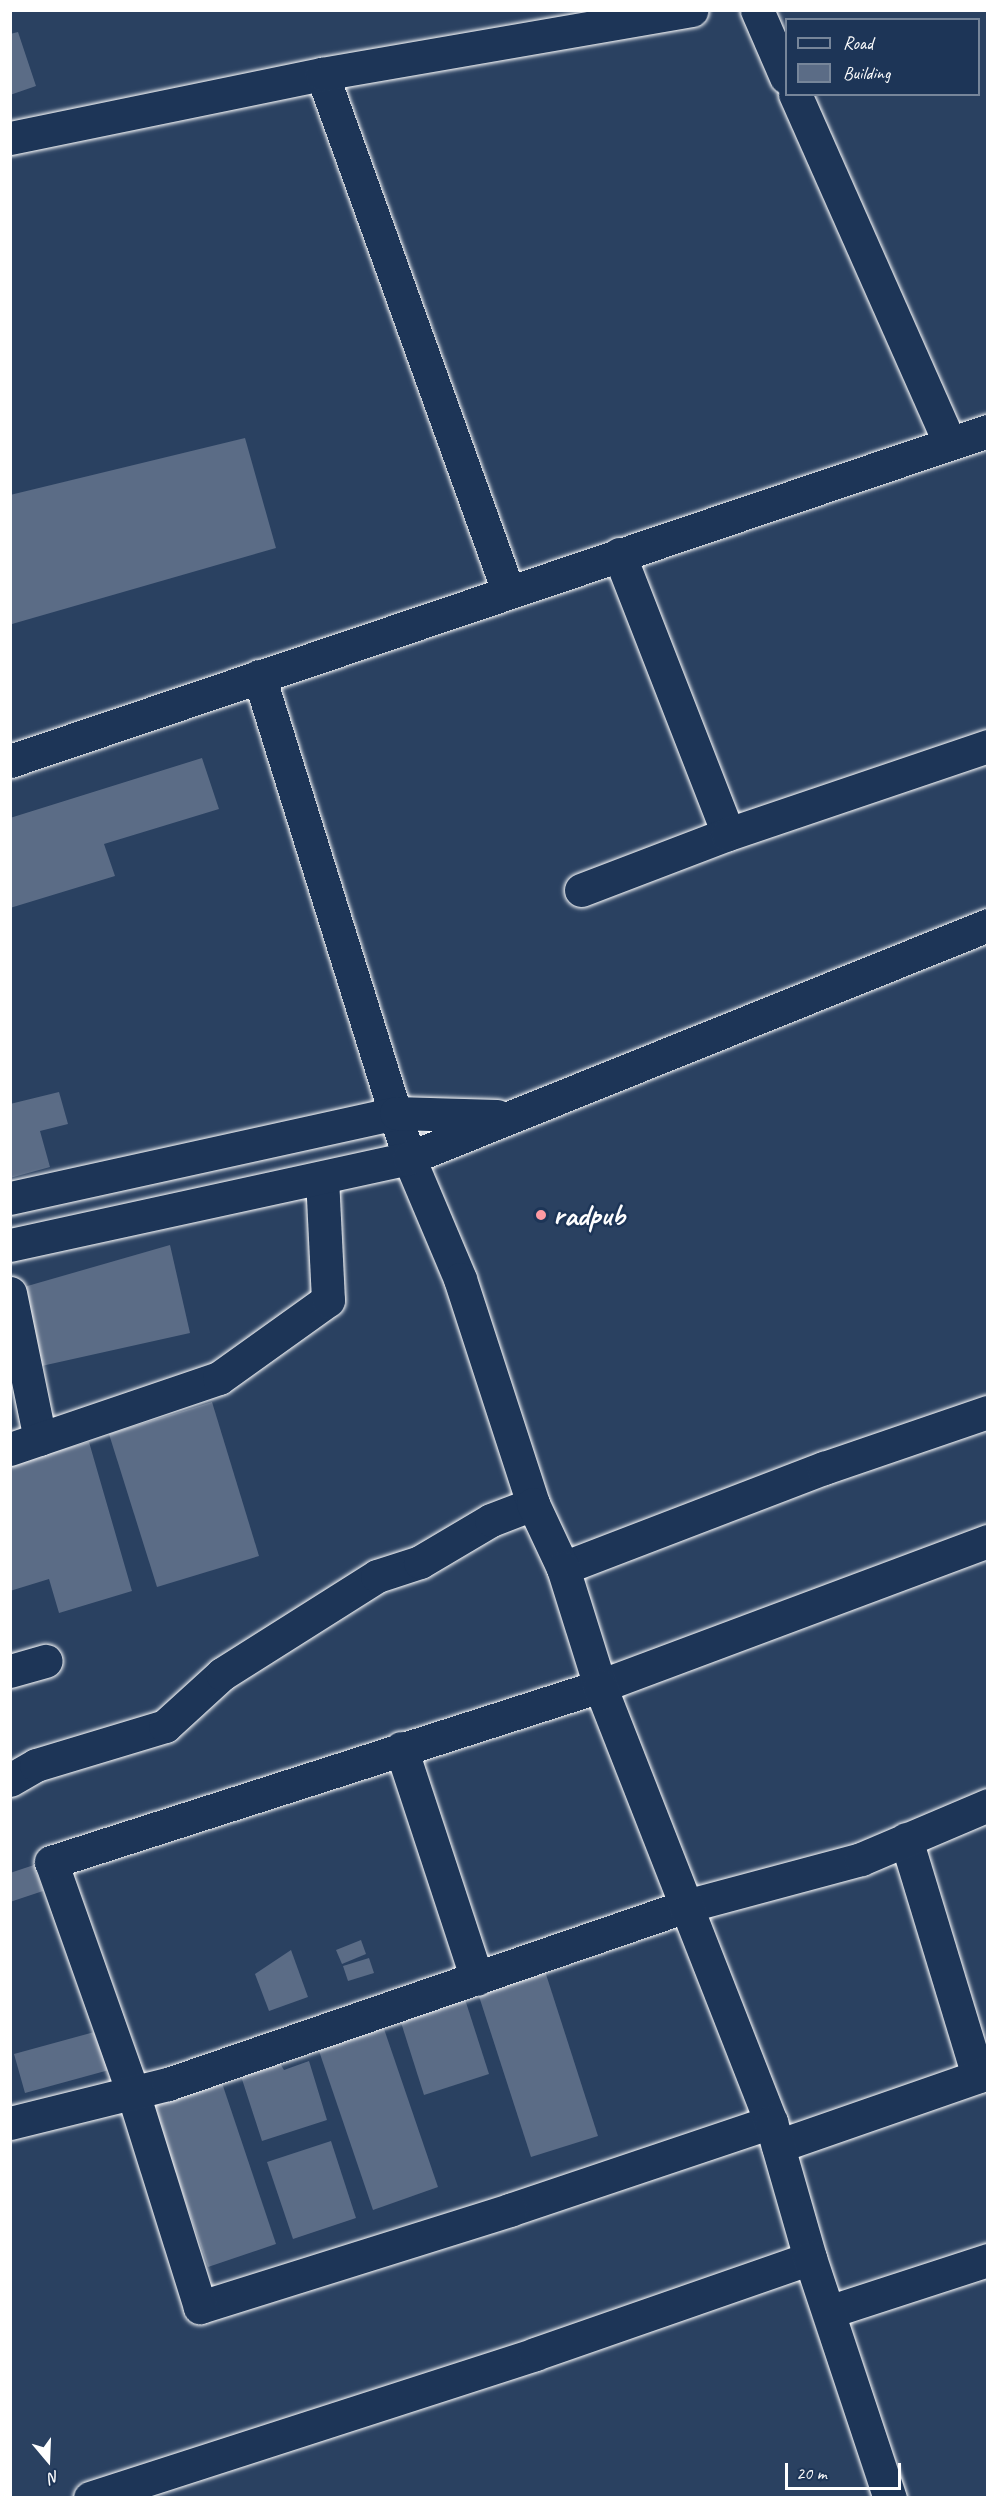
<!DOCTYPE html>
<html>
<head>
<meta charset="utf-8">
<style>
  body { margin:0 }
  #map { position:relative; width:998px; height:2508px; overflow:hidden; background:#2a4161; font-family:Caveat,sans-serif }
  div>[style] { position:absolute }
  .building>* { inset:0; background:#5b6c86 }
  .roads { filter:drop-shadow(0 0 2px #fff) drop-shadow(0 0 2px #fff) }
  .minor>* { height:33px; margin:-16.5px; padding:0 16.5px; transform-origin:16.5px; border-radius:16.5px; background:#1d3557 }
  .tertiary>* { height:33px; margin:-16.5px; padding:0 16.5px; transform-origin:16.5px; border-radius:16.5px; background:#1d3557 }
  .secondary>* { height:33px; margin:-16.5px; padding:0 16.5px; transform-origin:16.5px; border-radius:16.5px; background:#1d3557 }
  .dots>* { width:16px; height:16px; translate:-50% -50%; box-sizing:border-box; border:3px solid #1d3557; border-radius:50% }
  span { translate:-50% -50%; white-space:nowrap; text-align:center; line-height:1.15; -webkit-text-stroke:5px #1d3557; paint-order:stroke }
  .poi-label { font-size:30px; color:#fff; font-weight:700 }
  .left { translate:0 -50%; text-align:left }
  .frame { position:absolute; inset:0; border:12px solid #fff; pointer-events:none }
  .legend { position:absolute; left:785px; top:18px; width:195px; height:78px; box-sizing:border-box; background:#1d3557; border:2px solid #77869a; margin:0; padding:8px 10px; list-style:none; font-size:18px; color:#fff }
  .legend li { display:flex; align-items:center; gap:12px; height:30px }
  .legend b { width:30px; border:2px solid #77869a }
  .north { position:absolute; left:18px; top:2430px; width:60px; height:60px; -webkit-text-stroke:4px #1d3557; paint-order:stroke; rotate:161deg; font-size:16px; font-weight:700; line-height:24px; text-align:center; color:#fff }
  .north::after { content:''; display:block; margin:auto; width:21px; height:27px; background:#fff; clip-path:polygon(50% 0,100% 100%,50% 72%,0 100%) }
  .scale { position:absolute; left:785px; top:2463px; width:116px; height:27px; box-sizing:border-box; border:3px solid #fff; border-top:0; padding-left:8px; font-size:18px; line-height:21px; white-space:nowrap; color:#fff; -webkit-text-stroke:4px #1d3557; paint-order:stroke }
</style>
</head>
<body>
<div id="map">
  <div class="building">
    <i style="clip-path:polygon(18px 32px,36px 86px,10px 95px,10px 34px)"></i>
    <i style="clip-path:polygon(245px 438px,276px 548px,12px 624px,10px 495px)"></i>
    <i style="clip-path:polygon(202px 758px,219px 809px,104px 844px,115px 876px,10px 908px,10px 818px)"></i>
    <i style="clip-path:polygon(59px 1092px,68px 1124px,40px 1131px,50px 1167px,10px 1178px,10px 1104px)"></i>
    <i style="clip-path:polygon(170px 1245px,190px 1333px,37px 1367px,17px 1289px)"></i>
    <i style="clip-path:polygon(212px 1402px,259px 1556px,157px 1587px,109px 1434px)"></i>
    <i style="clip-path:polygon(89px 1442px,132px 1591px,59px 1613px,49px 1579px,10px 1591px,10px 1464px)"></i>
    <i style="clip-path:polygon(34px 1865px,43px 1891px,10px 1902px,10px 1873px)"></i>
    <i style="clip-path:polygon(361px 1940px,366px 1954px,342px 1964px,336px 1950px)"></i>
    <i style="clip-path:polygon(291px 1950px,308px 1997px,269px 2011px,255px 1974px)"></i>
    <i style="clip-path:polygon(369px 1958px,374px 1973px,348px 1981px,343px 1966px)"></i>
    <i style="clip-path:polygon(544px 1968px,598px 2136px,531px 2157px,477px 1990px)"></i>
    <i style="clip-path:polygon(463px 1993px,489px 2074px,424px 2095px,398px 2013px)"></i>
    <i style="clip-path:polygon(382px 2023px,438px 2187px,373px 2210px,317px 2045px)"></i>
    <i style="clip-path:polygon(98px 2031px,109px 2070px,25px 2093px,14px 2054px)"></i>
    <i style="clip-path:polygon(277px 2058px,284px 2070px,309px 2061px,327px 2120px,262px 2141px,239px 2070px)"></i>
    <i style="clip-path:polygon(220px 2077px,276px 2244px,208px 2267px,151px 2100px)"></i>
    <i style="clip-path:polygon(331px 2141px,356px 2218px,293px 2239px,267px 2162px)"></i>
  </div>
  <div class="roads">
    <div class="minor">
      <i style="left:757px;top:10px;width:73px;rotate:66.6deg"></i>
      <i style="left:322px;top:74px;width:549px;rotate:70.21deg"></i>
      <i style="left:795px;top:94px;width:382px;rotate:66.1deg"></i>
      <i style="left:10px;top:138px;width:318px;rotate:-11.6deg"></i>
      <i style="left:322px;top:74px;width:375px;rotate:-9.8deg"></i>
      <i style="left:619px;top:554px;width:300px;rotate:68.7deg"></i>
      <i style="left:581px;top:890px;width:157px;rotate:-20.9deg"></i>
      <i style="left:728px;top:834px;width:274px;rotate:-18.7deg"></i>
      <i style="left:10px;top:1293px;width:149px;rotate:78.4deg"></i>
      <i style="left:10px;top:1449px;width:221px;rotate:-18.8deg"></i>
      <i style="left:219px;top:1378px;width:134px;rotate:-35.6deg"></i>
      <i style="left:328px;top:1300px;width:121px;rotate:-92.8deg"></i>
      <i style="left:563px;top:1568px;width:280px;rotate:-21deg"></i>
      <i style="left:824px;top:1468px;width:173px;rotate:-18.9deg"></i>
      <i style="left:10px;top:1671px;width:37px;rotate:-16deg"></i>
      <i style="left:401px;top:1748px;width:243px;rotate:71.8deg"></i>
      <i style="left:10px;top:1780px;width:30px;rotate:-30deg"></i>
      <i style="left:36px;top:1765px;width:135px;rotate:-16.8deg"></i>
      <i style="left:165px;top:1726px;width:77px;rotate:-42.4deg"></i>
      <i style="left:222px;top:1674px;width:183px;rotate:-32.3deg"></i>
      <i style="left:377px;top:1576px;width:45px;rotate:-18deg"></i>
      <i style="left:420px;top:1562px;width:82px;rotate:-30.6deg"></i>
      <i style="left:491px;top:1520px;width:45px;rotate:-20.9deg"></i>
      <i style="left:906px;top:1839px;width:248px;rotate:73.1deg"></i>
      <i style="left:771px;top:2122px;width:275px;rotate:161.4deg"></i>
      <i style="left:510px;top:2210px;width:325px;rotate:162.6deg"></i>
      <i style="left:200px;top:2307px;width:224px;rotate:-107.4deg"></i>
      <i style="left:133px;top:2093px;width:245px;rotate:-109.5deg"></i>
      <i style="left:51px;top:1862px;width:577px;rotate:-17.77deg"></i>
      <i style="left:600px;top:1686px;width:414px;rotate:-20.5deg"></i>
      <i style="left:10px;top:2123px;width:163px;rotate:-13.9deg"></i>
      <i style="left:168px;top:2084px;width:548px;rotate:-18.96deg"></i>
      <i style="left:686px;top:1906px;width:181px;rotate:-15deg"></i>
      <i style="left:861px;top:1859px;width:138px;rotate:-23deg"></i>
      <i style="left:778px;top:2146px;width:222px;rotate:-19.2deg"></i>
      <i style="left:831px;top:2311px;width:165px;rotate:-18deg"></i>
      <i style="left:90px;top:2498px;width:468px;rotate:-17.9deg"></i>
      <i style="left:535px;top:2354px;width:291px;rotate:-19.2deg"></i>
    </div>
    <div class="tertiary">
      <i style="left:259px;top:676px;width:505px;rotate:72.71deg"></i>
      <i style="left:409px;top:1158px;width:131px;rotate:67.1deg"></i>
      <i style="left:460px;top:1279px;width:237px;rotate:72deg"></i>
      <i style="left:533px;top:1504px;width:71px;rotate:64.9deg"></i>
      <i style="left:563px;top:1568px;width:124px;rotate:72.6deg"></i>
      <i style="left:600px;top:1686px;width:468px;rotate:68.6deg"></i>
      <i style="left:771px;top:2122px;width:141px;rotate:74deg"></i>
      <i style="left:810px;top:2258px;width:253px;rotate:71.6deg"></i>
      <i style="left:10px;top:761px;width:1032px;rotate:-18.65deg"></i>
    </div>
    <div class="secondary">
      <i style="left:10px;top:1198px;width:395px;rotate:-12.4deg"></i>
      <i style="left:396px;top:1113px;width:101px;rotate:1.7deg"></i>
      <i style="left:10px;top:1245px;width:408px;rotate:-12.3deg"></i>
      <i style="left:409px;top:1158px;width:624px;rotate:-21.92deg"></i>
    </div>
  </div>
  <div class="dots">
    <i style="left:541px;top:1215px;background:#ff9aa2"></i>
  </div>
  <div class="poi-label">
    <span class="left" style="left:553px;top:1215px">radpub</span>
  </div>
  <div class="frame"></div>
  <ul class="legend">
  <li><b style="height:8px;background:#1d3557"></b>Road</li>
  <li><b style="height:16px;background:#5b6c86"></b>Building</li>
  </ul>
  <div class="north">N</div>
  <div class="scale">20 m</div>
</div>
</body>
</html>
